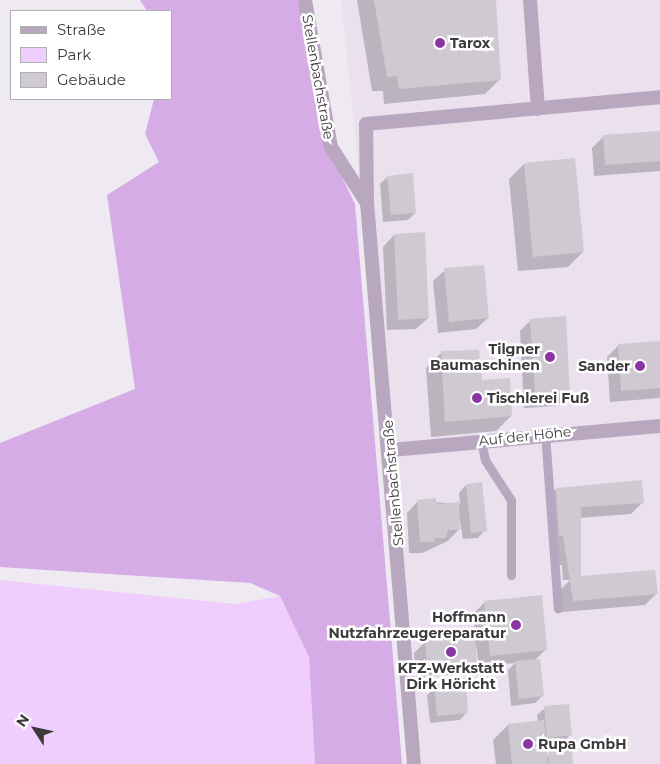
<!DOCTYPE html>
<html>
<head>
<meta charset="utf-8">
<style>
  body { margin:0 }
  #map { position:relative; width:660px; height:764px; overflow:hidden; background:#efeaf1; font-family:Montserrat,sans-serif }
  div>[style] { position:absolute }
  .built>* { inset:0; background:#eae0ee }
  .green>* { inset:0; background:#efcdfc }
  .forest>* { inset:0; background:#d6ace6 }
  .shadow>* { inset:0; background:#0003 }
  .building>* { inset:0; background:#cfcad1 }
  .service>* { height:9px; margin:-4.5px; padding:0 4.5px; transform-origin:4.5px; border-radius:4.5px; background:#b9a7c0 }
  .minor>* { height:14px; margin:-7px; padding:0 7px; transform-origin:7px; border-radius:7px; background:#b9a7c0 }
  .dots>* { width:14px; height:14px; translate:-50% -50%; box-sizing:border-box; border:2px solid #fff; border-radius:50% }
  span { translate:-50% -50%; white-space:nowrap; text-align:center; line-height:1.15; -webkit-text-stroke:5px #fff; paint-order:stroke }
  .poi-label { font-size:14px; color:#3c3a3c; font-weight:700 }
  .left { translate:0 -50%; text-align:left }
  .right { translate:-100% -50%; text-align:right }
  .street-label { font-size:14px; color:#3c3a3c }
  .legend { position:absolute; left:10px; top:10px; width:162px; height:90px; box-sizing:border-box; background:#fff; border:1px solid #b1b0b1; margin:0; padding:6px 9px; list-style:none; font-size:15px; color:#3c3a3c }
  .legend li { display:flex; align-items:center; gap:10px; height:25px }
  .legend b { width:25px; border:1px solid #b1b0b1 }
  .north { position:absolute; left:10px; top:704px; width:50px; height:50px; -webkit-text-stroke:4px #fff; paint-order:stroke; rotate:305deg; font-size:14px; font-weight:700; line-height:20px; text-align:center; color:#3c3a3c }
  .north::after { content:''; display:block; margin:auto; width:18px; height:22px; background:#3c3a3c; clip-path:polygon(50% 0,100% 100%,50% 72%,0 100%) }
</style>
</head>
<body>
<div id="map">
  <div class="built">
    <i style="clip-path:polygon(341px 0,660px 0,660px 764px,422px 764px)"></i>
  </div>
  <div class="green">
    <i style="clip-path:polygon(0 580px,236px 604px,280px 596px,309px 657px,315px 764px,0 764px)"></i>
  </div>
  <div class="forest">
    <i style="clip-path:polygon(140px 0,302px 0,320px 132px,355px 204px,402px 764px,315px 764px,309px 657px,280px 596px,250px 583px,0 567px,0 443px,135px 389px,107px 195px,159px 162px,145px 134px,154px 99px,171px 99px,171px 11px,147px 11px)"></i>
  </div>
  <div class="shadow">
    <i style="clip-path:polygon(357px 0,494px 0,500px 79px,485px 94px,384px 104px,383px 91px,372px 91px)"></i>
    <i style="clip-path:polygon(660px 132px,660px 171px,594px 176px,592px 148px,604px 136px)"></i>
    <i style="clip-path:polygon(524px 164px,583px 252px,568px 267px,518px 271px,509px 179px)"></i>
    <i style="clip-path:polygon(387px 177px,415px 213px,408px 220px,383px 222px,380px 184px)"></i>
    <i style="clip-path:polygon(394px 235px,428px 318px,416px 329px,387px 330px,383px 247px)"></i>
    <i style="clip-path:polygon(445px 270px,488px 318px,476px 329px,438px 333px,433px 281px)"></i>
    <i style="clip-path:polygon(531px 320px,569px 395px,557px 406px,524px 408px,520px 331px)"></i>
    <i style="clip-path:polygon(660px 343px,660px 398px,610px 402px,607px 357px,618px 346px)"></i>
    <i style="clip-path:polygon(441px 353px,480px 382px,511px 416px,496px 431px,431px 437px,426px 368px)"></i>
    <i style="clip-path:polygon(466px 485px,485px 530px,478px 538px,463px 539px,458px 510px,459px 529px,448px 541px,422px 553px,409px 553px,407px 513px,418px 501px,460px 504px,459px 493px)"></i>
    <i style="clip-path:polygon(556px 489px,643px 502px,631px 514px,579px 518px,580px 578px,656px 594px,645px 605px,562px 612px,560px 590px,570px 580px,563px 580px,562px 565px,558px 565px,549px 496px)"></i>
    <i style="clip-path:polygon(485px 602px,546px 649px,535px 660px,542px 696px,535px 703px,511px 706px,508px 670px,515px 663px,479px 667px,476px 644px,475px 662px,464px 674px,416px 677px,414px 653px,425px 642px,476px 639px,473px 614px)"></i>
    <i style="clip-path:polygon(434px 688px,467px 712px,460px 720px,430px 723px,427px 695px)"></i>
    <i style="clip-path:polygon(545px 708px,570px 735px,563px 742px,545px 744px,546px 755px,572px 764px,496px 764px,493px 740px,508px 725px,538px 722px,537px 715px)"></i>
  </div>
  <div class="building">
    <i style="clip-path:polygon(374px 0,496px 0,501px 80px,399px 89px,397px 76px,387px 77px)"></i>
    <i style="clip-path:polygon(660px 131px,660px 161px,605px 165px,603px 135px)"></i>
    <i style="clip-path:polygon(575px 158px,584px 252px,533px 257px,524px 163px)"></i>
    <i style="clip-path:polygon(413px 173px,416px 213px,391px 215px,387px 176px)"></i>
    <i style="clip-path:polygon(425px 232px,429px 318px,398px 320px,394px 234px)"></i>
    <i style="clip-path:polygon(484px 265px,489px 318px,449px 322px,444px 268px)"></i>
    <i style="clip-path:polygon(566px 316px,570px 395px,535px 397px,530px 319px)"></i>
    <i style="clip-path:polygon(660px 341px,660px 388px,621px 391px,618px 344px)"></i>
    <i style="clip-path:polygon(479px 350px,482px 380px,510px 378px,512px 416px,445px 422px,441px 351px)"></i>
    <i style="clip-path:polygon(642px 480px,644px 503px,581px 507px,581px 576px,655px 570px,658px 594px,573px 601px,563px 536px,559px 536px,556px 488px)"></i>
    <i style="clip-path:polygon(482px 482px,487px 531px,471px 533px,466px 484px)"></i>
    <i style="clip-path:polygon(436px 498px,437px 504px,459px 502px,460px 530px,448px 530px,446px 538px,434px 538px,435px 542px,420px 542px,417px 500px)"></i>
    <i style="clip-path:polygon(542px 595px,547px 650px,490px 656px,484px 601px)"></i>
    <i style="clip-path:polygon(475px 637px,477px 663px,427px 666px,425px 641px)"></i>
    <i style="clip-path:polygon(540px 659px,544px 696px,519px 699px,515px 661px)"></i>
    <i style="clip-path:polygon(466px 683px,468px 713px,437px 716px,434px 687px)"></i>
    <i style="clip-path:polygon(569px 704px,572px 735px,547px 738px,544px 706px)"></i>
    <i style="clip-path:polygon(544px 720px,548px 764px,512px 764px,508px 724px)"></i>
    <i style="clip-path:polygon(572px 749px,573px 764px,549px 764px,548px 751px)"></i>
  </div>
  <div class="service">
    <i style="left:545px;top:433px;width:176px;rotate:85.8deg"></i>
    <i style="left:481px;top:441px;width:19px;rotate:78deg"></i>
    <i style="left:485px;top:460px;width:48px;rotate:57deg"></i>
    <i style="left:511px;top:500px;width:75px;rotate:90deg"></i>
  </div>
  <div class="minor">
    <i style="left:305px;top:0;width:149px;rotate:80deg"></i>
    <i style="left:331px;top:147px;width:67px;rotate:57.3deg"></i>
    <i style="left:530px;top:0;width:109px;rotate:85.8deg"></i>
    <i style="left:391px;top:450px;width:270px;rotate:-5.1deg"></i>
    <i style="left:414px;top:764px;width:563px;rotate:-94.79deg"></i>
    <i style="left:367px;top:203px;width:79px;rotate:-90.7deg"></i>
    <i style="left:366px;top:124px;width:295px;rotate:-5.2deg"></i>
  </div>
  <div class="dots">
    <i style="left:440px;top:43px;background:#8936a4"></i>
    <i style="left:550px;top:357px;background:#8936a4"></i>
    <i style="left:640px;top:366px;background:#8936a4"></i>
    <i style="left:477px;top:398px;background:#8936a4"></i>
    <i style="left:516px;top:625px;background:#8936a4"></i>
    <i style="left:451px;top:652px;background:#8936a4"></i>
    <i style="left:528px;top:744px;background:#8936a4"></i>
  </div>
  <div class="poi-label">
    <span class="left" style="left:450px;top:43px">Tarox</span>
    <span class="right" style="left:540px;top:357px">Tilgner<br>Baumaschinen</span>
    <span class="right" style="left:630px;top:366px">Sander</span>
    <span class="left" style="left:487px;top:398px">Tischlerei Fuß</span>
    <span class="right" style="left:506px;top:625px">Hoffmann<br>Nutzfahrzeugereparatur</span>
    <span style="left:451px;top:676px">KFZ-Werkstatt<br>Dirk Höricht</span>
    <span class="left" style="left:538px;top:744px">Rupa GmbH</span>
  </div>
  <div class="street-label">
    <span style="left:318px;top:77px;rotate:80deg">Stellenbachstraße</span>
    <span style="left:525px;top:436px;rotate:-6deg">Auf der Höhe</span>
    <span style="left:393px;top:483px;rotate:-95deg">Stellenbachstraße</span>
  </div>
  <ul class="legend">
  <li><b style="height:6px;background:#b9a7c0"></b>Straße</li>
  <li><b style="height:14px;background:#efcdfc"></b>Park</li>
  <li><b style="height:14px;background:#cfcad1"></b>Gebäude</li>
  </ul>
  <div class="north">N</div>
</div>
</body>
</html>
